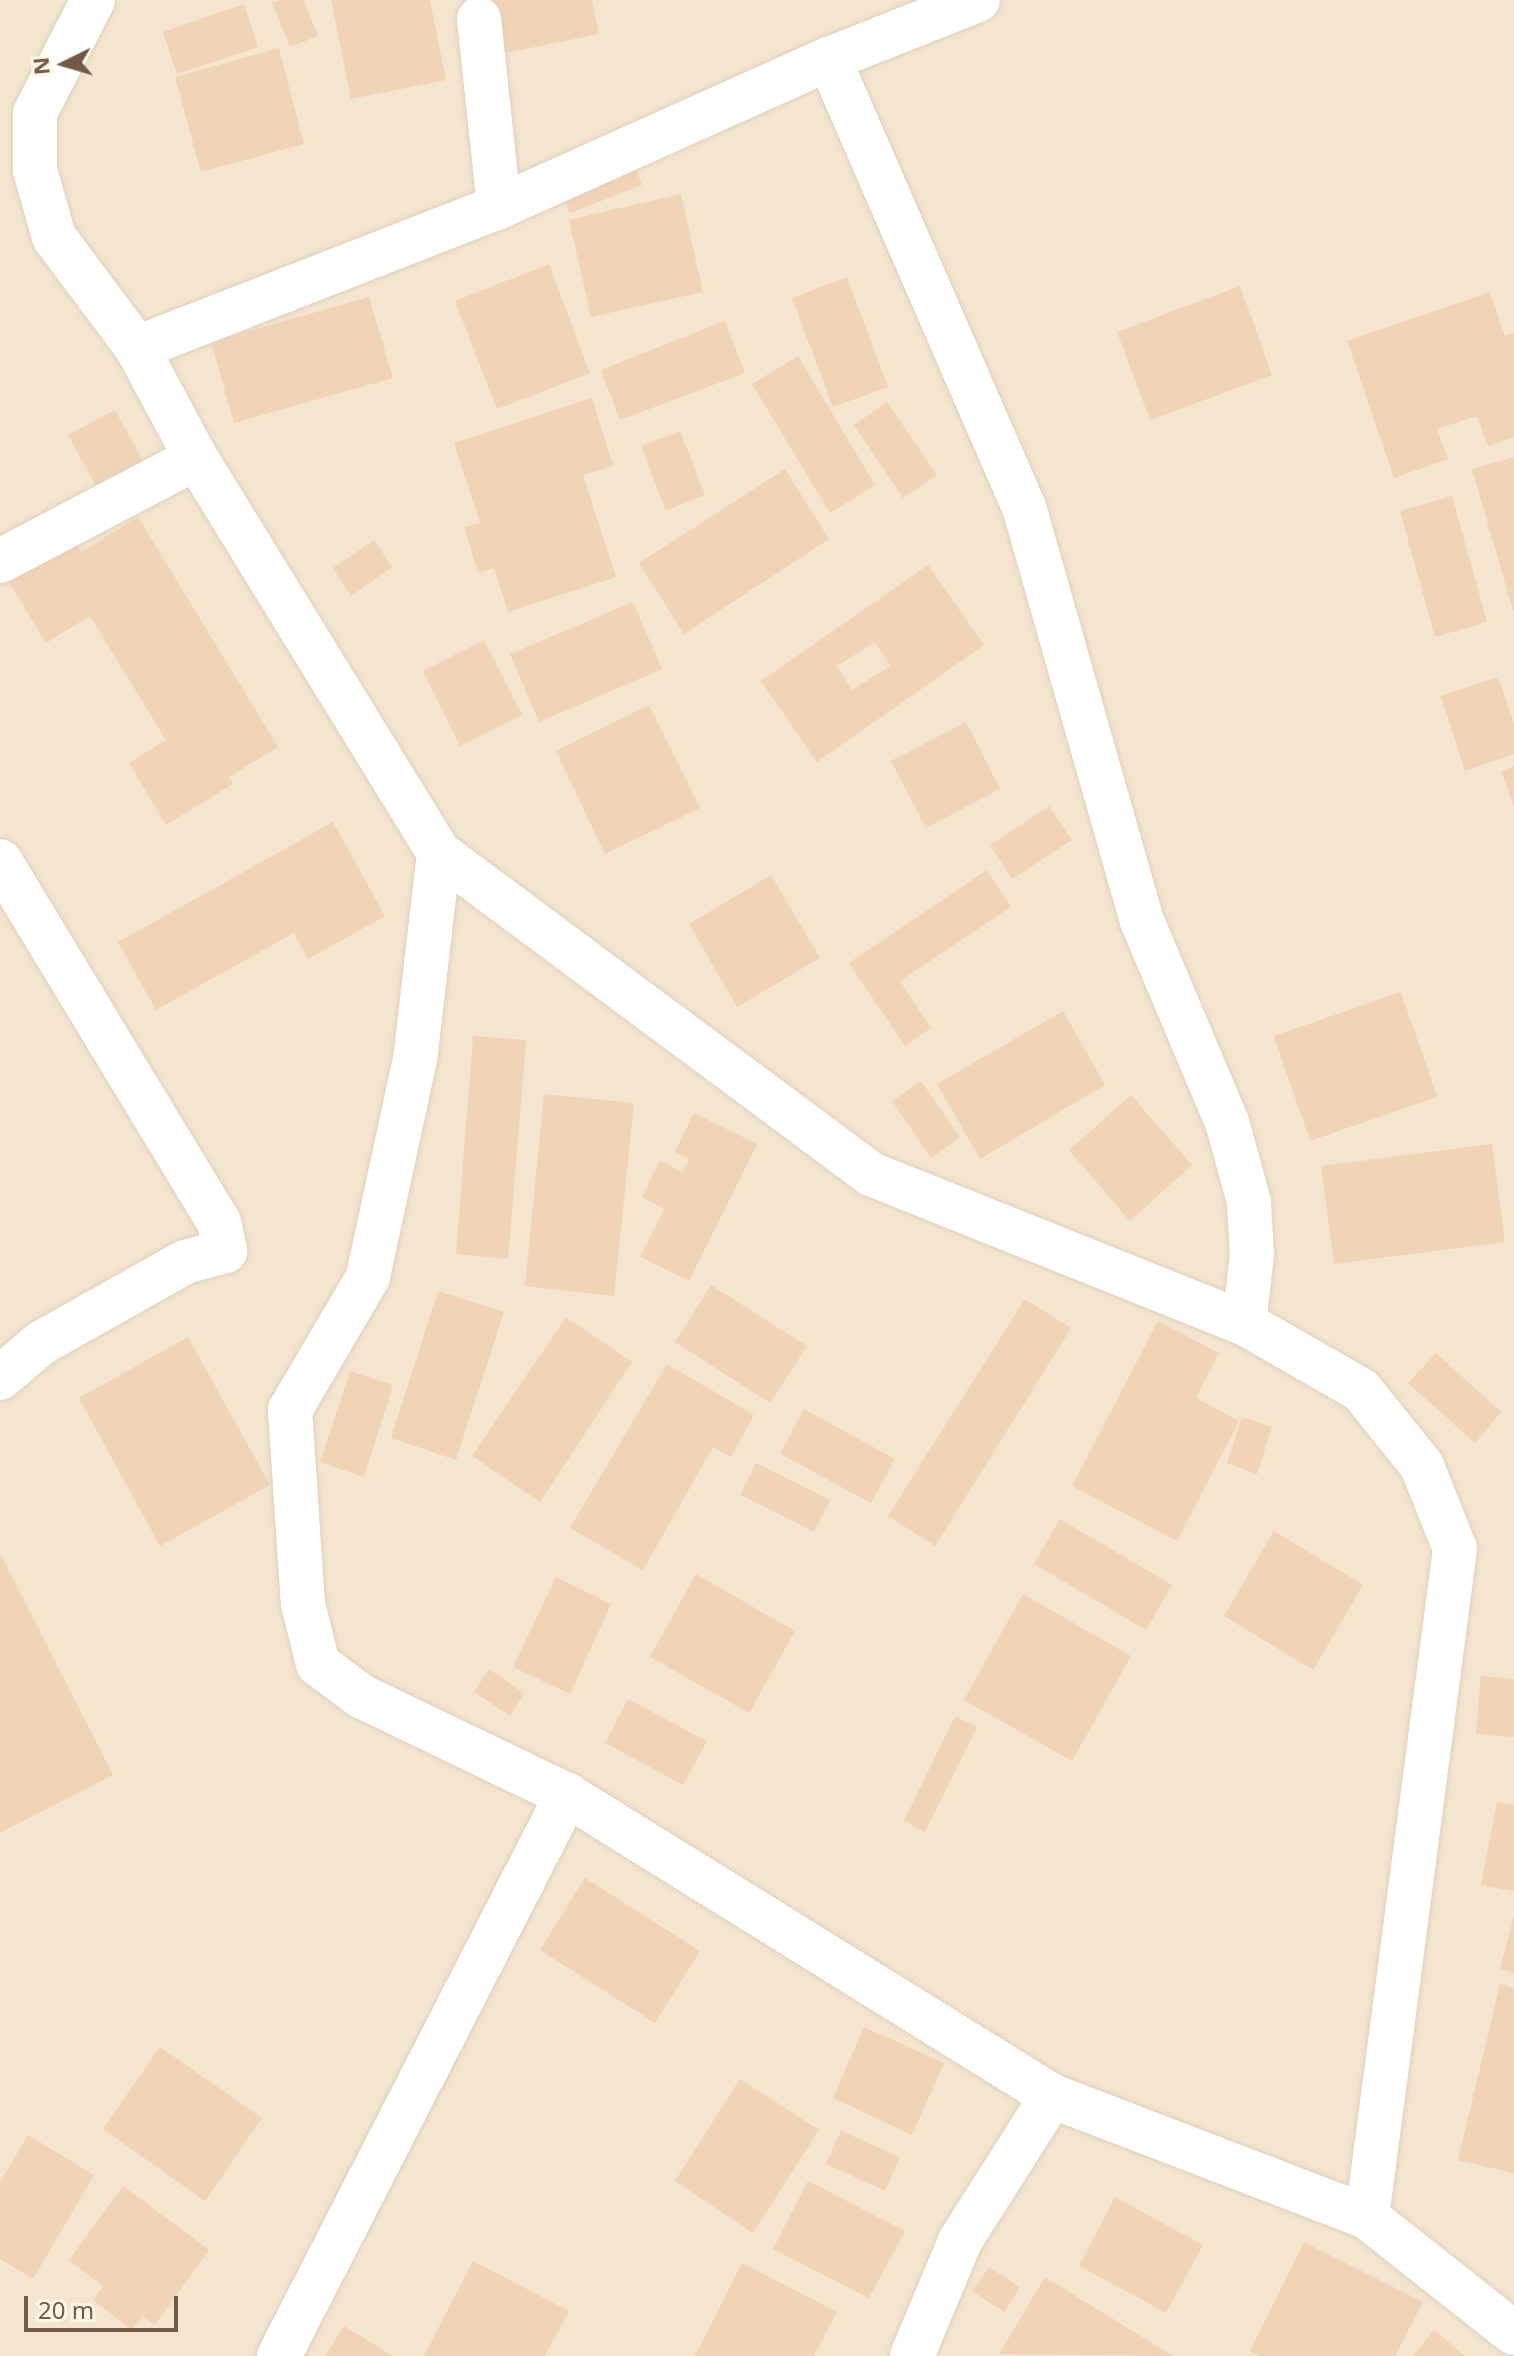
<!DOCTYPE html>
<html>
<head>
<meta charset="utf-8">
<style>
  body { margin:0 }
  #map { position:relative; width:1514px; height:2356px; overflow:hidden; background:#fcf3e0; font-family:"Noto Sans",sans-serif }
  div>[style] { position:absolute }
  .residential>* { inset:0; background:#f3e5ce }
  .building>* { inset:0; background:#f1d3b8 }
  .roads { filter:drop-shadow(0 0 2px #e0d0bc) drop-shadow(0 0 2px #e0d0bc) }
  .minor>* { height:44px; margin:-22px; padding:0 22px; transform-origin:22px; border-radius:22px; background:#fff }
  span { translate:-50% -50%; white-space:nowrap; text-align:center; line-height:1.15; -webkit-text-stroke:8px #fff7e6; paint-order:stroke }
  .north { position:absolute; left:24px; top:24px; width:80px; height:80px; -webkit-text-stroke:6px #fff7e6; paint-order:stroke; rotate:265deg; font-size:22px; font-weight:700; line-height:32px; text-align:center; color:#725a48 }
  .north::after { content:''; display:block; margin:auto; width:28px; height:36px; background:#725a48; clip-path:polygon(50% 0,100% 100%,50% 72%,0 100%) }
  .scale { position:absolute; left:24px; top:2296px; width:154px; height:36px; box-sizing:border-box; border:4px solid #725a48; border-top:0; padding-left:10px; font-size:24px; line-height:28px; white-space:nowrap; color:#725a48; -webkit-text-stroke:6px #fff7e6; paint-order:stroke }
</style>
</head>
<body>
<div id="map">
  <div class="residential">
    <i style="clip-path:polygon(0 0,1514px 0,1514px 2356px,0 2356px)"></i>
  </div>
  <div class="building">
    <i style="clip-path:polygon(281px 0,304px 0,318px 36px,290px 47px,272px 3px)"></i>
    <i style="clip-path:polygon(331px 0,430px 0,446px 80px,351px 99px)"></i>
    <i style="clip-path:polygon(489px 0,592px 0,599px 34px,500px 54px)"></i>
    <i style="clip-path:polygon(244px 4px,258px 47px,177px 74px,163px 32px)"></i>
    <i style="clip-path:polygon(279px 48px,304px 144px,201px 172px,175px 77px)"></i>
    <i style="clip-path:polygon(630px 153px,642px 185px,570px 213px,558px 180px)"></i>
    <i style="clip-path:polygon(681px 194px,703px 292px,591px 317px,569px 220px)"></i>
    <i style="clip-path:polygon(549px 264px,590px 373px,497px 409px,455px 301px)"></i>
    <i style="clip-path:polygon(847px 277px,888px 387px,833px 407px,792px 298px)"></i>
    <i style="clip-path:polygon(1240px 286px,1272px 375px,1150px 420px,1117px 332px)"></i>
    <i style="clip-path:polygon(1490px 292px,1505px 336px,1514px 333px,1514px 437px,1488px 446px,1477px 416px,1437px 429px,1448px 459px,1394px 478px,1347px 341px)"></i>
    <i style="clip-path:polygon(369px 297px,393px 378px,234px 423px,211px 342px)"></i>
    <i style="clip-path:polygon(725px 321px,745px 373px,620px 420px,601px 370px)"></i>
    <i style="clip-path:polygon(798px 356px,875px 485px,830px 513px,752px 384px)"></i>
    <i style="clip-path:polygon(592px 398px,613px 466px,583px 475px,616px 577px,508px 612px,494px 568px,478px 573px,464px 527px,480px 523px,454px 443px)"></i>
    <i style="clip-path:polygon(887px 402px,937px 475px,903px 498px,854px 425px)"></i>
    <i style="clip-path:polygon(115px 410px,148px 470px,101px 495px,68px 435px)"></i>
    <i style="clip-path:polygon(680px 431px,705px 495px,666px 511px,641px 446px)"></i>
    <i style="clip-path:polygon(1514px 457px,1514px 610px,1513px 610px,1472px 469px)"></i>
    <i style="clip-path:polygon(785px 469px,829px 539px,684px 634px,639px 563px)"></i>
    <i style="clip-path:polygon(1452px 496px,1487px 622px,1435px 637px,1400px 511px)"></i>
    <i style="clip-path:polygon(138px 517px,278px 747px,229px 777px,233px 784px,166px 825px,129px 763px,166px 740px,90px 616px,46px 643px,9px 582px,75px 541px,81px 552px)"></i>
    <i style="clip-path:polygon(374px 540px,392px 567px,351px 596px,333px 568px)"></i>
    <i style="clip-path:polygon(evenodd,928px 565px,984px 645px,817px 762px,761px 681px,928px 565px,875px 642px,890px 666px,852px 690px,837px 666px,875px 642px)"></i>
    <i style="clip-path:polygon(633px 602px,662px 669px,539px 722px,510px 654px)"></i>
    <i style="clip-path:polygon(484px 640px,522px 715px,460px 746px,423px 671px)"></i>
    <i style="clip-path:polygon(1498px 677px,1514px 724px,1514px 754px,1465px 771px,1441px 696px)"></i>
    <i style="clip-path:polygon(649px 705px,700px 808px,605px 854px,556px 751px)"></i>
    <i style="clip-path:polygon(966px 722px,1000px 789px,926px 828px,891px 761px)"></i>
    <i style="clip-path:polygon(1514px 766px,1514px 807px,1501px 771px)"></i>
    <i style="clip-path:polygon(1049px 806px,1072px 840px,1012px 879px,990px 845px)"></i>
    <i style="clip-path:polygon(333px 822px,385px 916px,308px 959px,294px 933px,156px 1010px,118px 942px)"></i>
    <i style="clip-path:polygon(987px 870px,1011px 907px,900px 981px,931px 1028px,905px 1046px,849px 963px)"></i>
    <i style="clip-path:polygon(771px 875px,820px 958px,737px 1007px,689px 924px)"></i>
    <i style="clip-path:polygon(1401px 992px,1437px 1097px,1310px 1141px,1274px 1036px)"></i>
    <i style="clip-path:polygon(1063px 1011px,1105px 1085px,980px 1159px,937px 1084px)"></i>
    <i style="clip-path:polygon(473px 1036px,526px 1040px,508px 1259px,456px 1254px)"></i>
    <i style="clip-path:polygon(921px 1081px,960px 1137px,931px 1158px,892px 1101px)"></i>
    <i style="clip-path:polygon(544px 1094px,634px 1103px,614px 1296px,525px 1286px)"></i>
    <i style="clip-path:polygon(1131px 1095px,1192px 1165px,1130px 1221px,1069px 1150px)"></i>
    <i style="clip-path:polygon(694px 1113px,757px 1144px,689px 1281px,640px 1257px,664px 1209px,642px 1197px,660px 1160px,682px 1172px,689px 1159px,675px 1152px)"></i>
    <i style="clip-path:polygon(1492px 1144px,1505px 1242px,1334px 1264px,1321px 1166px)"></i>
    <i style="clip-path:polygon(711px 1285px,807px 1346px,770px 1403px,675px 1342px)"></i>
    <i style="clip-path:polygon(438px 1291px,504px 1312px,456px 1460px,391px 1438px)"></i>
    <i style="clip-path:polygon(1025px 1299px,1071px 1328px,935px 1546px,888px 1516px)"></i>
    <i style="clip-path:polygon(566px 1317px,632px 1362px,540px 1502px,472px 1456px)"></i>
    <i style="clip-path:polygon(1158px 1321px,1219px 1353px,1196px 1398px,1239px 1421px,1177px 1541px,1072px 1486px)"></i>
    <i style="clip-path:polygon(188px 1337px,270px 1485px,160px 1546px,79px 1398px)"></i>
    <i style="clip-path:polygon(1436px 1353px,1501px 1412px,1475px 1443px,1408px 1383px)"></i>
    <i style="clip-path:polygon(667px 1364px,754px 1415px,731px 1457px,713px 1447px,643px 1570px,570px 1528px)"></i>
    <i style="clip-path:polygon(350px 1371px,393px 1385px,364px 1477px,320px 1462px)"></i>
    <i style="clip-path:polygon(804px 1409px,895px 1459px,871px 1503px,780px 1454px)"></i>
    <i style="clip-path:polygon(1242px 1417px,1272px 1427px,1257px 1474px,1227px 1463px)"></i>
    <i style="clip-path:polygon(756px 1463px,830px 1500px,814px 1532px,740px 1495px)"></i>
    <i style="clip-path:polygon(1060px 1519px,1172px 1585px,1146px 1630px,1034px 1564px)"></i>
    <i style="clip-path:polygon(1274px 1531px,1363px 1585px,1313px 1670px,1224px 1616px)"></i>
    <i style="clip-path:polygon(0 1553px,113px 1775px,0 1833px)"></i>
    <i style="clip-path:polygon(696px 1574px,795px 1631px,749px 1713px,650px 1657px)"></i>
    <i style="clip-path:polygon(556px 1577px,611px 1604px,570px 1694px,513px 1667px)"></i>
    <i style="clip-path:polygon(1023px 1594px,1131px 1656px,1072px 1761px,964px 1700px)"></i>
    <i style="clip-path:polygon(489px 1669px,524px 1693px,510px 1716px,474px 1692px)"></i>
    <i style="clip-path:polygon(1481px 1676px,1514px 1679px,1514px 1737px,1476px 1734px)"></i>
    <i style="clip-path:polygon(628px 1699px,707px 1741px,683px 1785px,605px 1743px)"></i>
    <i style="clip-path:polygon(955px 1716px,977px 1727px,925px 1832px,904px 1821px)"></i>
    <i style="clip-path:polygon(1497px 1802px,1514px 1805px,1514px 1891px,1481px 1885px)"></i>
    <i style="clip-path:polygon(585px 1878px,700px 1951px,655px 2023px,540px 1950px)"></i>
    <i style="clip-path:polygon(1514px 1915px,1514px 1973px,1500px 1969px)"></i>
    <i style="clip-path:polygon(1500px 1984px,1514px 1988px,1514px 2173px,1458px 2160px)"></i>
    <i style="clip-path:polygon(864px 2027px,944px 2063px,912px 2135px,833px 2098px)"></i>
    <i style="clip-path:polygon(160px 2047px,262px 2118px,205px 2201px,103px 2129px)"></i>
    <i style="clip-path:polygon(740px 2079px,819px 2130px,753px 2233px,675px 2181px)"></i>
    <i style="clip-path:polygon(841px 2131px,900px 2157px,885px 2191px,826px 2164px)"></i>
    <i style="clip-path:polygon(28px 2135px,94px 2175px,33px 2279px,0 2259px,0 2182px)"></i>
    <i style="clip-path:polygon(808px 2181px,905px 2231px,869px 2298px,773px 2249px)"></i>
    <i style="clip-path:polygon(123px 2186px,209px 2250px,155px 2325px,143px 2316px,132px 2330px,93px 2300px,103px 2286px,69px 2260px)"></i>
    <i style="clip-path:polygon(1115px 2197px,1203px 2245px,1166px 2313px,1079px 2266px)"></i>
    <i style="clip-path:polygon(1304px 2242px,1423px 2302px,1395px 2356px,1260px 2356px,1250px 2351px)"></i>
    <i style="clip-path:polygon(473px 2261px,569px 2311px,545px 2356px,424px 2356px)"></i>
    <i style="clip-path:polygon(742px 2263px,837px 2312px,814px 2356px,695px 2356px)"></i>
    <i style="clip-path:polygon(989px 2267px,1020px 2287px,1004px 2312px,972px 2291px)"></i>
    <i style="clip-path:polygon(1045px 2277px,1173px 2356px,999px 2354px)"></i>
    <i style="clip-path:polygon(344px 2326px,393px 2356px,325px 2356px)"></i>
    <i style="clip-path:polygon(1434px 2330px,1465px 2356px,1413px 2356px)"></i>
  </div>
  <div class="roads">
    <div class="minor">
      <i style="left:93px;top:0;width:127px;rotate:117.2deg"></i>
      <i style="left:35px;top:113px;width:57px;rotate:90deg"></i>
      <i style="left:35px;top:170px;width:70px;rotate:74.2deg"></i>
      <i style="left:54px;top:237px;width:139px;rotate:53.2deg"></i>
      <i style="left:137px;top:348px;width:125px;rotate:61.8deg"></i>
      <i style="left:196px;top:458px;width:464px;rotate:58.4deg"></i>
      <i style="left:439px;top:853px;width:538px;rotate:36.61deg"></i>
      <i style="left:871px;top:1174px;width:402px;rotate:21.8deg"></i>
      <i style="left:1244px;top:1323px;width:135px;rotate:29.8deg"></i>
      <i style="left:1361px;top:1390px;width:97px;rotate:51.2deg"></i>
      <i style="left:1422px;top:1466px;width:89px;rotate:68.3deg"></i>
      <i style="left:1455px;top:1549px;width:674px;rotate:97.5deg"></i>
      <i style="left:479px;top:19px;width:189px;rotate:83.9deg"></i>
      <i style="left:829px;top:59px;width:489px;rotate:66.5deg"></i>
      <i style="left:1024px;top:507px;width:430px;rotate:74.1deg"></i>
      <i style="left:1142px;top:921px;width:218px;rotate:67.1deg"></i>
      <i style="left:1227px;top:1122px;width:83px;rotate:74.6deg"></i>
      <i style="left:1249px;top:1202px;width:53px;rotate:86.8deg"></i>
      <i style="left:1252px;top:1255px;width:68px;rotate:96.7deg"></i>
      <i style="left:137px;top:348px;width:388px;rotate:-21.3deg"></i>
      <i style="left:499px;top:207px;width:362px;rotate:-24.2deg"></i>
      <i style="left:829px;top:59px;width:160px;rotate:-21.6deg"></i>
      <i style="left:0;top:561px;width:221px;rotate:-27.7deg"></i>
      <i style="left:439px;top:853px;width:207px;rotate:96.6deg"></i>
      <i style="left:415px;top:1059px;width:223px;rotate:102.2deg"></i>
      <i style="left:368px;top:1277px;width:154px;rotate:120.4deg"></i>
      <i style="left:290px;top:1410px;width:194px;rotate:86.2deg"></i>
      <i style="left:303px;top:1604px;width:62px;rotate:76deg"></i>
      <i style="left:318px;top:1664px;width:54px;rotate:36.7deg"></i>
      <i style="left:361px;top:1696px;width:229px;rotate:25.7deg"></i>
      <i style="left:567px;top:1795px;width:571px;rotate:31.82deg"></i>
      <i style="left:1052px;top:2096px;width:337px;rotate:21deg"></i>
      <i style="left:1367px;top:2217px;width:187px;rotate:38.3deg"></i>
      <i style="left:0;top:861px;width:422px;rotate:58.8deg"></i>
      <i style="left:219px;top:1222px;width:30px;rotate:78deg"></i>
      <i style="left:225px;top:1251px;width:41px;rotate:164.6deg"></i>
      <i style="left:185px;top:1262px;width:165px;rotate:150.6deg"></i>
      <i style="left:41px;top:1343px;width:54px;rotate:139.5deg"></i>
      <i style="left:279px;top:2356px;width:631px;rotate:-62.83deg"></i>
      <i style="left:912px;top:2356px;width:125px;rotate:-67.3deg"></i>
      <i style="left:960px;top:2241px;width:172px;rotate:-57.6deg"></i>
    </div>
  </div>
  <div class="north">N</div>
  <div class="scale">20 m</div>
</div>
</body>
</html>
